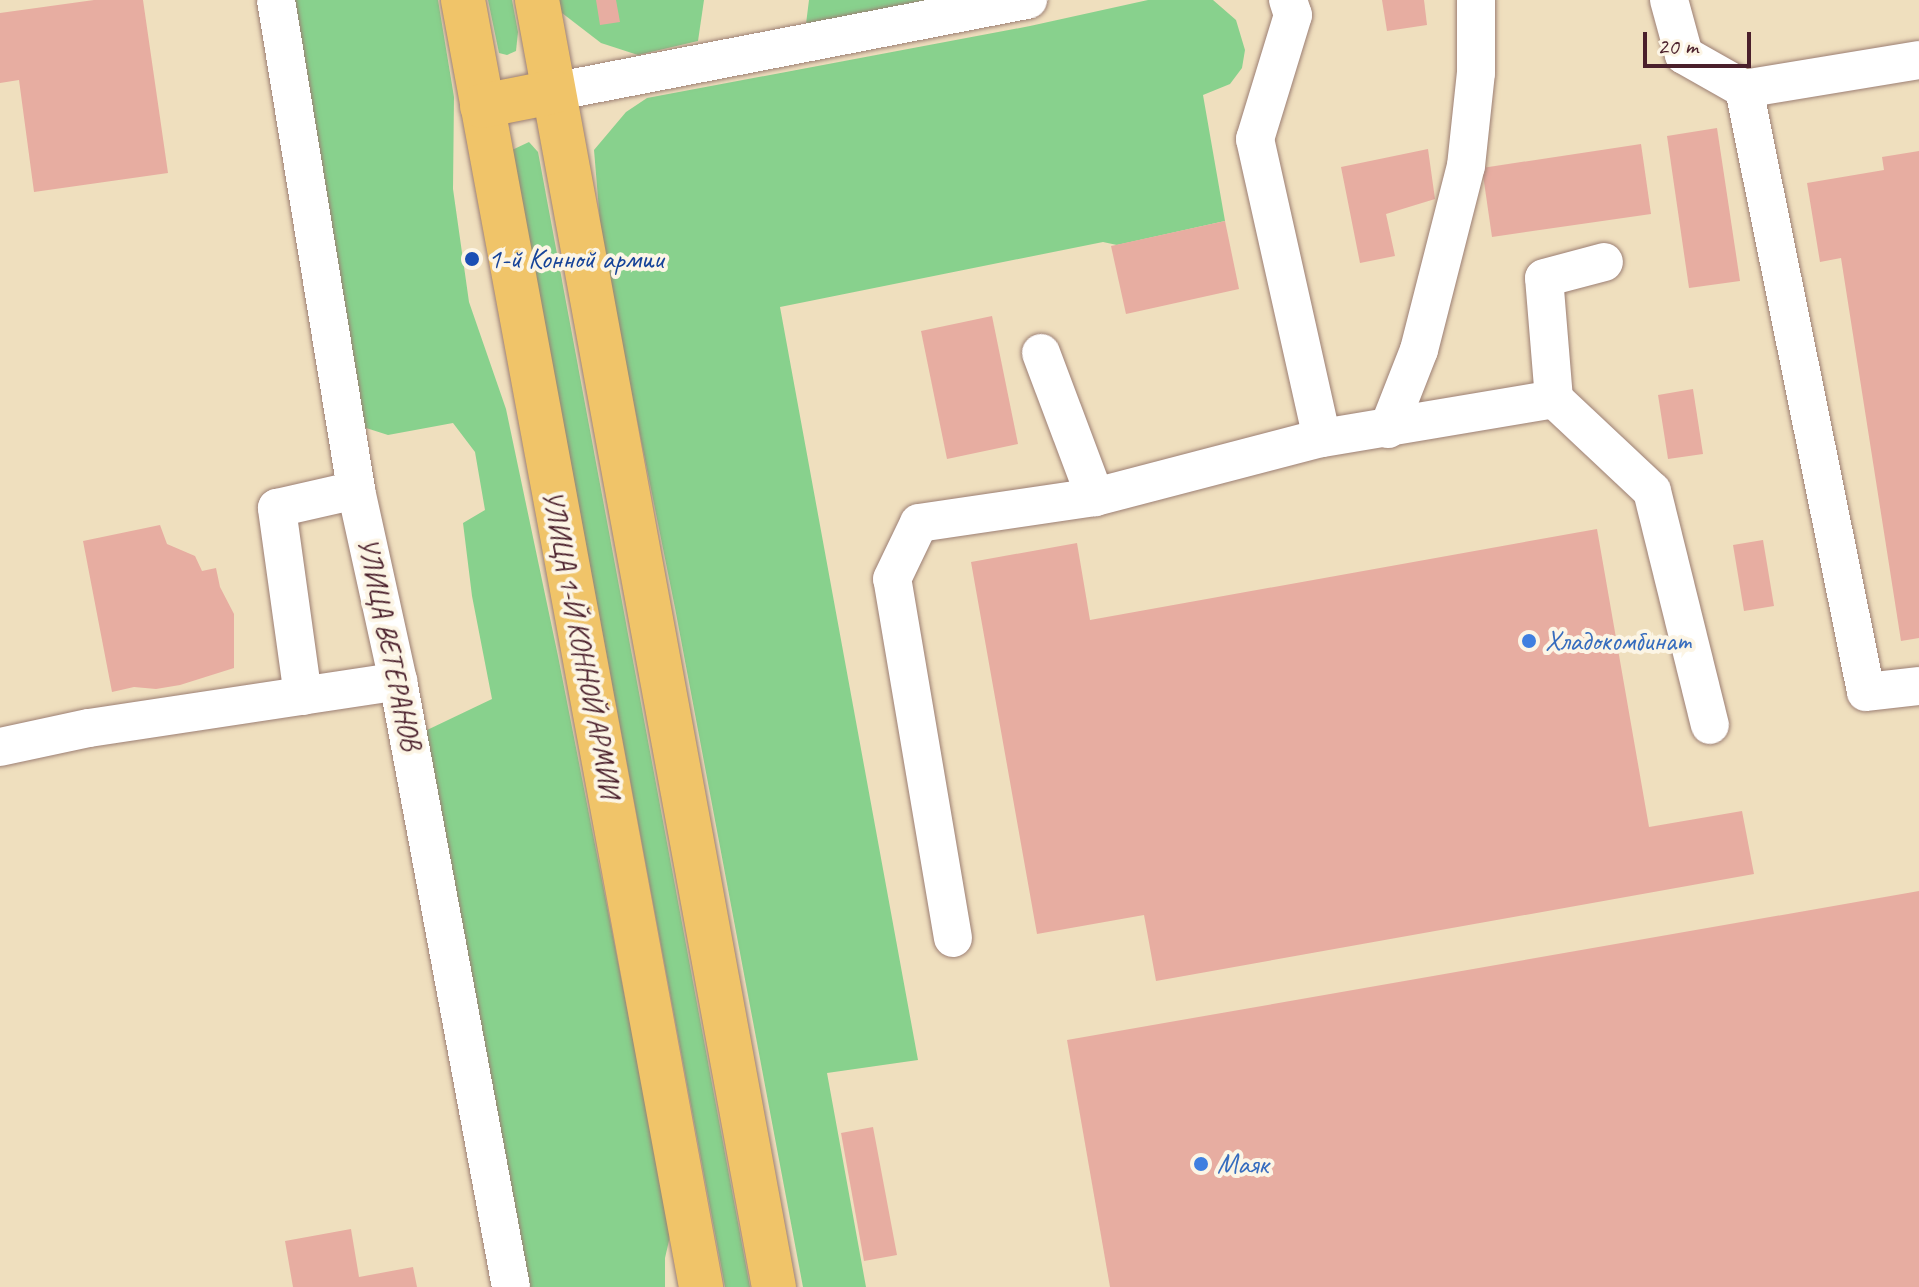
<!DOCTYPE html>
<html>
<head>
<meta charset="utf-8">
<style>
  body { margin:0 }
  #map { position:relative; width:1919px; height:1287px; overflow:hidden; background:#efdfbe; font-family:Caveat,sans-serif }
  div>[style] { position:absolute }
  .green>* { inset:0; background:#88d18d }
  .building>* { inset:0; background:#e7ada1 }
  .roads { filter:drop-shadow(0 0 2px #9c7f74) drop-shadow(0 0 2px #9c7f74) }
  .minor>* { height:38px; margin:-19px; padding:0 19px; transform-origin:19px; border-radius:19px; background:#fff }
  .major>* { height:44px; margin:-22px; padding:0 22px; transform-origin:22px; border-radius:22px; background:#f0c469 }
  .dots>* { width:22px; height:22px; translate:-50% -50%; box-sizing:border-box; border:4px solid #fcf5e5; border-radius:50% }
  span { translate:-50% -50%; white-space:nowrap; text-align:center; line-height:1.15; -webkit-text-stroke:8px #fcf5e5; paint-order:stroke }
  .transit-label { font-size:28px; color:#164399 }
  .left { translate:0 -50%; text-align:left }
  .shop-label { font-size:28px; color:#366cbe }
  .street-label { font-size:28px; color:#4a1f2b }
  .scale { position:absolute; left:1643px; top:32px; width:108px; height:36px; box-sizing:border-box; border:4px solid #4a1f2b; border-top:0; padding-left:10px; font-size:24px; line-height:28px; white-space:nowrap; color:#4a1f2b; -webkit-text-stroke:6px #fcf5e5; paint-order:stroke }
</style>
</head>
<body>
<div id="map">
  <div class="green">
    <i style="clip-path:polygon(284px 0,438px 0,454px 97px,453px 189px,469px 302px,506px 409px,558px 656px,671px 1232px,665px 1258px,665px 1287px,526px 1287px,425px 731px,492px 699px,472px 596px,463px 523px,485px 510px,475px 452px,453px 423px,388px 435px,363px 427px)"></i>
    <i style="clip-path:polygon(488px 0,512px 0,518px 32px,516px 51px,507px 55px,499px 53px)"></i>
    <i style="clip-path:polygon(559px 0,704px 0,698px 41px,638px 55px,601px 43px,562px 13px)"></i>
    <i style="clip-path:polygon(809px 0,928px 0,806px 24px)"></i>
    <i style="clip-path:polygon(1148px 0,1213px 0,1236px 20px,1245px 50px,1242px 68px,1230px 84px,1203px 95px,1225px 221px,1117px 245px,1103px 242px,780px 307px,918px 1060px,827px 1073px,866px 1287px,803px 1287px,675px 608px,602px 246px,594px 150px,626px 112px,647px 98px,1030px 26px)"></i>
    <i style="clip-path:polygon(529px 142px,538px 152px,750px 1287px,725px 1287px,512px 150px)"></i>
  </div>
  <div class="building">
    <i style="clip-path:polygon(94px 0,143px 0,168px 173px,34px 192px,19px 80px,0 83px,0 13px)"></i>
    <i style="clip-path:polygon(596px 0,616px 0,620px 22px,600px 25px)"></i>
    <i style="clip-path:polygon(1382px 0,1424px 0,1427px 25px,1387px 31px)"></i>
    <i style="clip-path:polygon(1717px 128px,1740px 281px,1689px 288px,1667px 136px)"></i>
    <i style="clip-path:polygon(1641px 144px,1651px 214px,1492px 237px,1482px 168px)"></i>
    <i style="clip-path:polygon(1428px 149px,1435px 199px,1386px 214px,1395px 256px,1360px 263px,1341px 167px)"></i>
    <i style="clip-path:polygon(1919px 151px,1919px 638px,1901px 641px,1841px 258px,1820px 262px,1807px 183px,1884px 170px,1882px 157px)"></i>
    <i style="clip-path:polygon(1225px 221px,1239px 289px,1126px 314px,1111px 246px)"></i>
    <i style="clip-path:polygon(992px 316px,1018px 444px,947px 459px,921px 331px)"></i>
    <i style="clip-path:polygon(1693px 389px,1703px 454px,1668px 459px,1658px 395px)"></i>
    <i style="clip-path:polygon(160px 525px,167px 544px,195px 556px,202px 571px,216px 568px,220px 587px,234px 614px,234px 668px,180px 685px,156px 689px,134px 687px,112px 692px,83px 541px)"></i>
    <i style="clip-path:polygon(1597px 529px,1649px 827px,1742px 811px,1754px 874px,1156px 981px,1144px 915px,1037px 934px,971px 562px,1077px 543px,1090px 620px)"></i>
    <i style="clip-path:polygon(1763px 540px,1774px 606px,1744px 611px,1733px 545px)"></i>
    <i style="clip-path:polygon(1919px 891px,1919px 1287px,1110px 1287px,1067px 1040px)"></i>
    <i style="clip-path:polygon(873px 1127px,897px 1255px,864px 1261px,841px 1133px)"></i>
    <i style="clip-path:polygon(351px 1229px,359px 1277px,413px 1267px,417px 1287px,293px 1287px,285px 1241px)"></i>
  </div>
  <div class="roads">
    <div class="minor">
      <i style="left:276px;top:0;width:496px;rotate:80.7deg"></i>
      <i style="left:356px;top:490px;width:196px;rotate:77.6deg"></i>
      <i style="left:398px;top:681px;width:616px;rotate:79.44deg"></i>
      <i style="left:1288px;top:0;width:16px;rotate:72deg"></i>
      <i style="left:1293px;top:15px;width:130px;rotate:107deg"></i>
      <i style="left:1255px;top:139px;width:306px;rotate:77.4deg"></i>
      <i style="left:1669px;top:0;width:57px;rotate:74.7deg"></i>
      <i style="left:1684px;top:55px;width:69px;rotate:29.5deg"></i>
      <i style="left:1744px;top:89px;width:615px;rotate:78.56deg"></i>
      <i style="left:1866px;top:692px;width:53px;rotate:-6.5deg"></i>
      <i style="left:1744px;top:89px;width:177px;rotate:-9.4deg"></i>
      <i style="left:553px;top:92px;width:484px;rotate:-11deg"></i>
      <i style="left:1041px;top:353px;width:154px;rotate:69.4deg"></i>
      <i style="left:1554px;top:399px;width:121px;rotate:-94.7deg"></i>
      <i style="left:1544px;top:278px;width:62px;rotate:-14.9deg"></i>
      <i style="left:1388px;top:429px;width:85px;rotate:-68.6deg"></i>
      <i style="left:1419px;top:350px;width:190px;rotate:-75.7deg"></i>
      <i style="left:1466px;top:166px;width:94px;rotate:-83.9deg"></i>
      <i style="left:1476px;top:73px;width:73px;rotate:-90deg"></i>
      <i style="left:303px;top:696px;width:190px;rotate:-97.9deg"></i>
      <i style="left:277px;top:508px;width:81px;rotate:-12.8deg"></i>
      <i style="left:0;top:747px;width:91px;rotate:-12.1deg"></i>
      <i style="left:89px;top:728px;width:313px;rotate:-8.6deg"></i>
      <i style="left:953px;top:938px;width:364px;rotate:-99.6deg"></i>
      <i style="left:892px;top:579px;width:62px;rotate:-64.3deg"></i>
      <i style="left:919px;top:523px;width:178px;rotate:-8.4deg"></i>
      <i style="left:1095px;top:497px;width:235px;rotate:-14.6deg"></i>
      <i style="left:1322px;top:438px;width:235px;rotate:-9.5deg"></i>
      <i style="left:1554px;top:399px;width:134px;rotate:43.2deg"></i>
      <i style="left:1652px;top:491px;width:241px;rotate:76.1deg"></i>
    </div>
    <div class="major">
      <i style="left:463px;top:0;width:1309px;rotate:79.52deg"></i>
      <i style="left:537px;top:0;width:1309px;rotate:79.57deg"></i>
      <i style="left:482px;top:106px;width:72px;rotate:-11.2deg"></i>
    </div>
  </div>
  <div class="dots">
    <i style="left:472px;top:259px;background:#1a4fb4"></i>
    <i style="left:1529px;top:641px;background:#3f7fe0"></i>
    <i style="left:1201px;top:1164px;background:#3f7fe0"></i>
  </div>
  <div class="transit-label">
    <span class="left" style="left:488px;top:259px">1-й Конной армии</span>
  </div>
  <div class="shop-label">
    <span class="left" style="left:1545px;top:641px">Хладокомбинат</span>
    <span class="left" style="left:1217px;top:1164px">Маяк</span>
  </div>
  <div class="street-label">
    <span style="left:389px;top:644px;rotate:78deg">УЛИЦА ВЕТЕРАНОВ</span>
    <span style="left:581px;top:644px;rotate:79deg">УЛИЦА 1-Й КОННОЙ АРМИИ</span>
  </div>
  <div class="scale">20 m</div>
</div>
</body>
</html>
